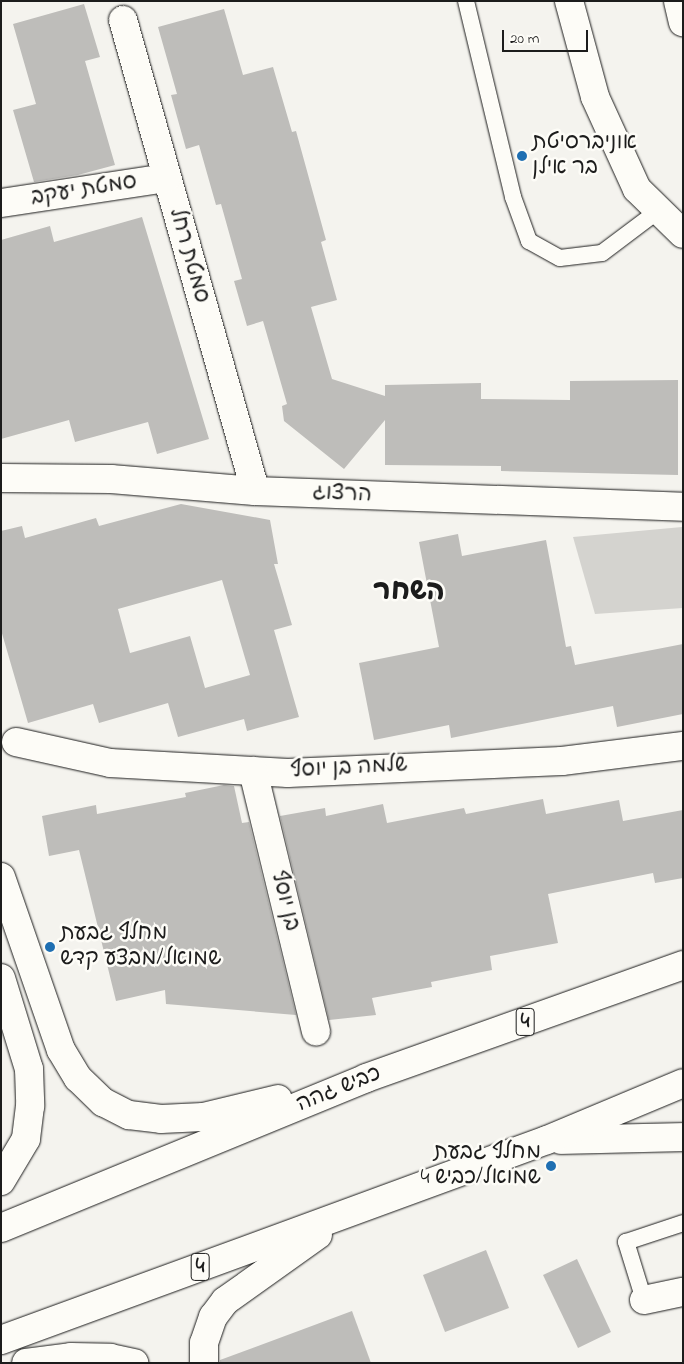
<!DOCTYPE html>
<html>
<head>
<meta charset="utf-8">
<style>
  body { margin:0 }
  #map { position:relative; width:684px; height:1364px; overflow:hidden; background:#f4f3ee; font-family:"Indie Flower","Playpen Sans Hebrew",sans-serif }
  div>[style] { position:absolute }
  .green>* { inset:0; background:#d4d3cf }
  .building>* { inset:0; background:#bebdba }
  .roads { filter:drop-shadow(0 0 1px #1c1c1c) drop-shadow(0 0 1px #1c1c1c) }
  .lane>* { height:16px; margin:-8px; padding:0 8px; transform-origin:8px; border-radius:8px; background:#fdfcf7 }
  .street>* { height:28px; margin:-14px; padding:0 14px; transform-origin:14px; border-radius:14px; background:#fdfcf7 }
  .highway>* { height:28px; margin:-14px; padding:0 14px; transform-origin:14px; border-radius:14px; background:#fdfcf7 }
  .dots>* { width:14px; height:14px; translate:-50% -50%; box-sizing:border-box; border:2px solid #fdfcf7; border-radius:50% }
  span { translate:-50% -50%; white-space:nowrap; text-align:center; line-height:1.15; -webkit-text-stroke:5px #fdfcf7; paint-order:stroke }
  .shield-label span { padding:1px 4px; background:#fdfcf7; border:1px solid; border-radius:4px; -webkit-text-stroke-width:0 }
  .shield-label { font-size:21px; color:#1c1c1c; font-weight:700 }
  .poi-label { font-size:22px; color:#1c1c1c }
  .left { translate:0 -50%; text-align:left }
  .right { translate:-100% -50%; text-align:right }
  .street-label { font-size:22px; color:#1c1c1c }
  .district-label { font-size:28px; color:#1c1c1c; font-weight:700 }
  .frame { position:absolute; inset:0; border:2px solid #1c1c1c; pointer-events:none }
  .scale { position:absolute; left:502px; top:30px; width:86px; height:22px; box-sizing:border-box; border:2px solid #1c1c1c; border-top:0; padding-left:6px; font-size:15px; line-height:18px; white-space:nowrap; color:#1c1c1c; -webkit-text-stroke:4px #fdfcf7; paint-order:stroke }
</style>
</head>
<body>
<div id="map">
  <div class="green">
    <i style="clip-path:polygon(682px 527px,683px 608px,595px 614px,573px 537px)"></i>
  </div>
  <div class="building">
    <i style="clip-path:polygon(84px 4px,100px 57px,85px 61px,115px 165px,78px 175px,34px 182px,13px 110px,36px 104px,13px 24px)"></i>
    <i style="clip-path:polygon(224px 9px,243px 75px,273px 67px,292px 132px,296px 131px,326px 240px,321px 242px,337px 300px,311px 307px,332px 379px,385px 396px,385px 385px,481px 383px,481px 399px,570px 400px,570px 381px,678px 380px,678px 475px,501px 471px,501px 466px,385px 465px,385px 420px,344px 469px,284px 421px,282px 406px,287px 404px,263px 321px,247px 326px,234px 281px,242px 279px,221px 204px,216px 205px,199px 145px,186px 149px,171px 95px,177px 94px,158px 27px)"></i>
    <i style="clip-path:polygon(142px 217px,209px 439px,157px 454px,148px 422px,75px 442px,69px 420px,1px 439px,1px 240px,50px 226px,54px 242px)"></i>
    <i style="clip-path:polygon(evenodd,181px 504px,270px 520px,278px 564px,274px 564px,292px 625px,274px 630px,299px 717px,247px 731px,244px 719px,178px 737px,168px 703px,99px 723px,93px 704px,28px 723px,1px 630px,1px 531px,22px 526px,25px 538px,96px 518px,99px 526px,181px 504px,222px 580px,250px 675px,205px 688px,190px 636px,130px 653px,118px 609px,222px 580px)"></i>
    <i style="clip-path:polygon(458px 534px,462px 556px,546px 540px,566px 647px,571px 646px,575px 665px,683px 644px,683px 714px,617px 727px,613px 706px,451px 738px,449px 725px,374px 740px,359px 663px,439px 647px,419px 542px)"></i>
    <i style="clip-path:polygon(224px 785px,234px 786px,242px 823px,249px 822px,296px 1015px,166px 1004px,165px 990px,116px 1001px,79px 850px,49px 856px,42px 816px,96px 805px,97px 814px,186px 797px,185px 793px)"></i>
    <i style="clip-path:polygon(543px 799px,546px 814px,619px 800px,623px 821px,683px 810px,683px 878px,655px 883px,653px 873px,548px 894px,558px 943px,490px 956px,492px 970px,431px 982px,432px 987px,372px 998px,376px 1015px,329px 1020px,280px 816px,325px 808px,326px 816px,383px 804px,387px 823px,464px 808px,466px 814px)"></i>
    <i style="clip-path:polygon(486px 1250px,509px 1308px,445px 1332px,423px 1275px)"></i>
    <i style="clip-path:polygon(577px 1259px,611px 1332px,578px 1348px,543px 1275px)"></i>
    <i style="clip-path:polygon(352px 1311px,371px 1363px,220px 1363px,220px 1360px)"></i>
  </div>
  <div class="roads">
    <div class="lane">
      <i style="left:466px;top:1px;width:202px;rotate:76.5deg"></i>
      <i style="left:513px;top:197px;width:47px;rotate:70deg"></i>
      <i style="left:529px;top:241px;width:35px;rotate:29deg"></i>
      <i style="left:560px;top:258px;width:42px;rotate:-6.8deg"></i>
      <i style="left:602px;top:253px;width:70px;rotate:-36.9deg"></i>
      <i style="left:644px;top:1300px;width:61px;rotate:-107.2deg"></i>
      <i style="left:626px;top:1242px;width:60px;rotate:-18.4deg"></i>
    </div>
    <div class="street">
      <i style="left:569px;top:1px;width:99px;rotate:74.8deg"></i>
      <i style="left:595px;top:97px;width:101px;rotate:65.5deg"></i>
      <i style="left:637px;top:189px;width:64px;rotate:44.4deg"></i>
      <i style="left:678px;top:1px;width:22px;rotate:77deg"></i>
      <i style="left:123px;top:20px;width:489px;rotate:74.3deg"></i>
      <i style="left:1px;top:203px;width:167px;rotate:-8.6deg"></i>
      <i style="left:1px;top:478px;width:110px;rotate:0.5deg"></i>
      <i style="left:111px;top:479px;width:144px;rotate:4.8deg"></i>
      <i style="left:255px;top:491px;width:428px;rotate:2.1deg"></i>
      <i style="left:16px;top:742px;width:96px;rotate:12.6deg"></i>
      <i style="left:110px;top:763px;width:178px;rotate:3.2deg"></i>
      <i style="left:288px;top:773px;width:274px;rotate:-2.5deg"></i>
      <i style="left:562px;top:761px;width:122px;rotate:-7.1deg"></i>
      <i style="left:253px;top:771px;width:268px;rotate:76.4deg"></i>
      <i style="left:644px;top:1300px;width:40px;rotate:-12deg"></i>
    </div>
    <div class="highway">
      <i style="left:1px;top:877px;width:183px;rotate:70.9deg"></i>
      <i style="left:61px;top:1050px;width:33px;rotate:59deg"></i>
      <i style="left:78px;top:1078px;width:35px;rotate:44deg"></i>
      <i style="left:103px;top:1102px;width:29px;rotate:27deg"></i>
      <i style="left:129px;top:1115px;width:32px;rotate:7deg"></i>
      <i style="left:161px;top:1119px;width:42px;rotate:-2.7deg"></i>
      <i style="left:203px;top:1117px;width:77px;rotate:-13.5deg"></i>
      <i style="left:1px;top:978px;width:95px;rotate:72.9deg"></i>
      <i style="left:29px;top:1069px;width:37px;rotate:88deg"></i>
      <i style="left:30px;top:1106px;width:33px;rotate:97deg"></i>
      <i style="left:26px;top:1139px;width:49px;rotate:120.8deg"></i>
      <i style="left:561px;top:1140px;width:122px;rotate:-1.4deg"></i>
      <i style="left:1px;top:1228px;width:395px;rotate:-22.3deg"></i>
      <i style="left:366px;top:1078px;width:337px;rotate:-19.6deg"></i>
      <i style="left:1px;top:1340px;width:581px;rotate:-20.12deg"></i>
      <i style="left:547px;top:1140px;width:147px;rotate:-22.7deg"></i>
      <i style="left:26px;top:1363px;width:45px;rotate:-7.6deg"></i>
      <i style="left:71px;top:1357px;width:39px;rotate:1deg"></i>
      <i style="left:110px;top:1358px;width:25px;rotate:12deg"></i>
      <i style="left:204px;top:1363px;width:20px;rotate:-90deg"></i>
      <i style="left:204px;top:1343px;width:28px;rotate:-71deg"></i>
      <i style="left:213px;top:1317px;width:20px;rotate:-53deg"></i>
      <i style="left:225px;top:1301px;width:114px;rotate:-35.4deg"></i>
    </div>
  </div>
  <div class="dots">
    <i style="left:522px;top:156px;background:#1f6fb2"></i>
    <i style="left:50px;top:947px;background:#1f6fb2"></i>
    <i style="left:551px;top:1166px;background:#1f6fb2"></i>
  </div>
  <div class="shield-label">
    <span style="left:525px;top:1022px">4</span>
    <span style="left:200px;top:1267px">4</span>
  </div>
  <div class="poi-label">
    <span class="left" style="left:532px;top:156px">אוניברסיטת<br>בר אילן</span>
    <span class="left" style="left:60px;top:947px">מחלף גבעת<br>שמואל/מבצע קדש</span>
    <span class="right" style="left:541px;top:1166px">מחלף גבעת<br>שמואל/כביש 4</span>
  </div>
  <div class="street-label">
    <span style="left:84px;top:191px;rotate:-9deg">סמטת יעקב</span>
    <span style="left:188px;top:256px;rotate:74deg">סמטת רחל</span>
    <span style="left:342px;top:495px;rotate:2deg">הרצוג</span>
    <span style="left:349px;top:769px;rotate:-3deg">שלמה בן יוסף</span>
    <span style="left:284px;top:901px;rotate:76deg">בן יוסף</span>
    <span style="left:339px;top:1090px;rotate:-22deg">כביש גהה</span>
  </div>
  <div class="district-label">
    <span style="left:409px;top:593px">השחר</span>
  </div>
  <div class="frame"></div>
  <div class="scale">20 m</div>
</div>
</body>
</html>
